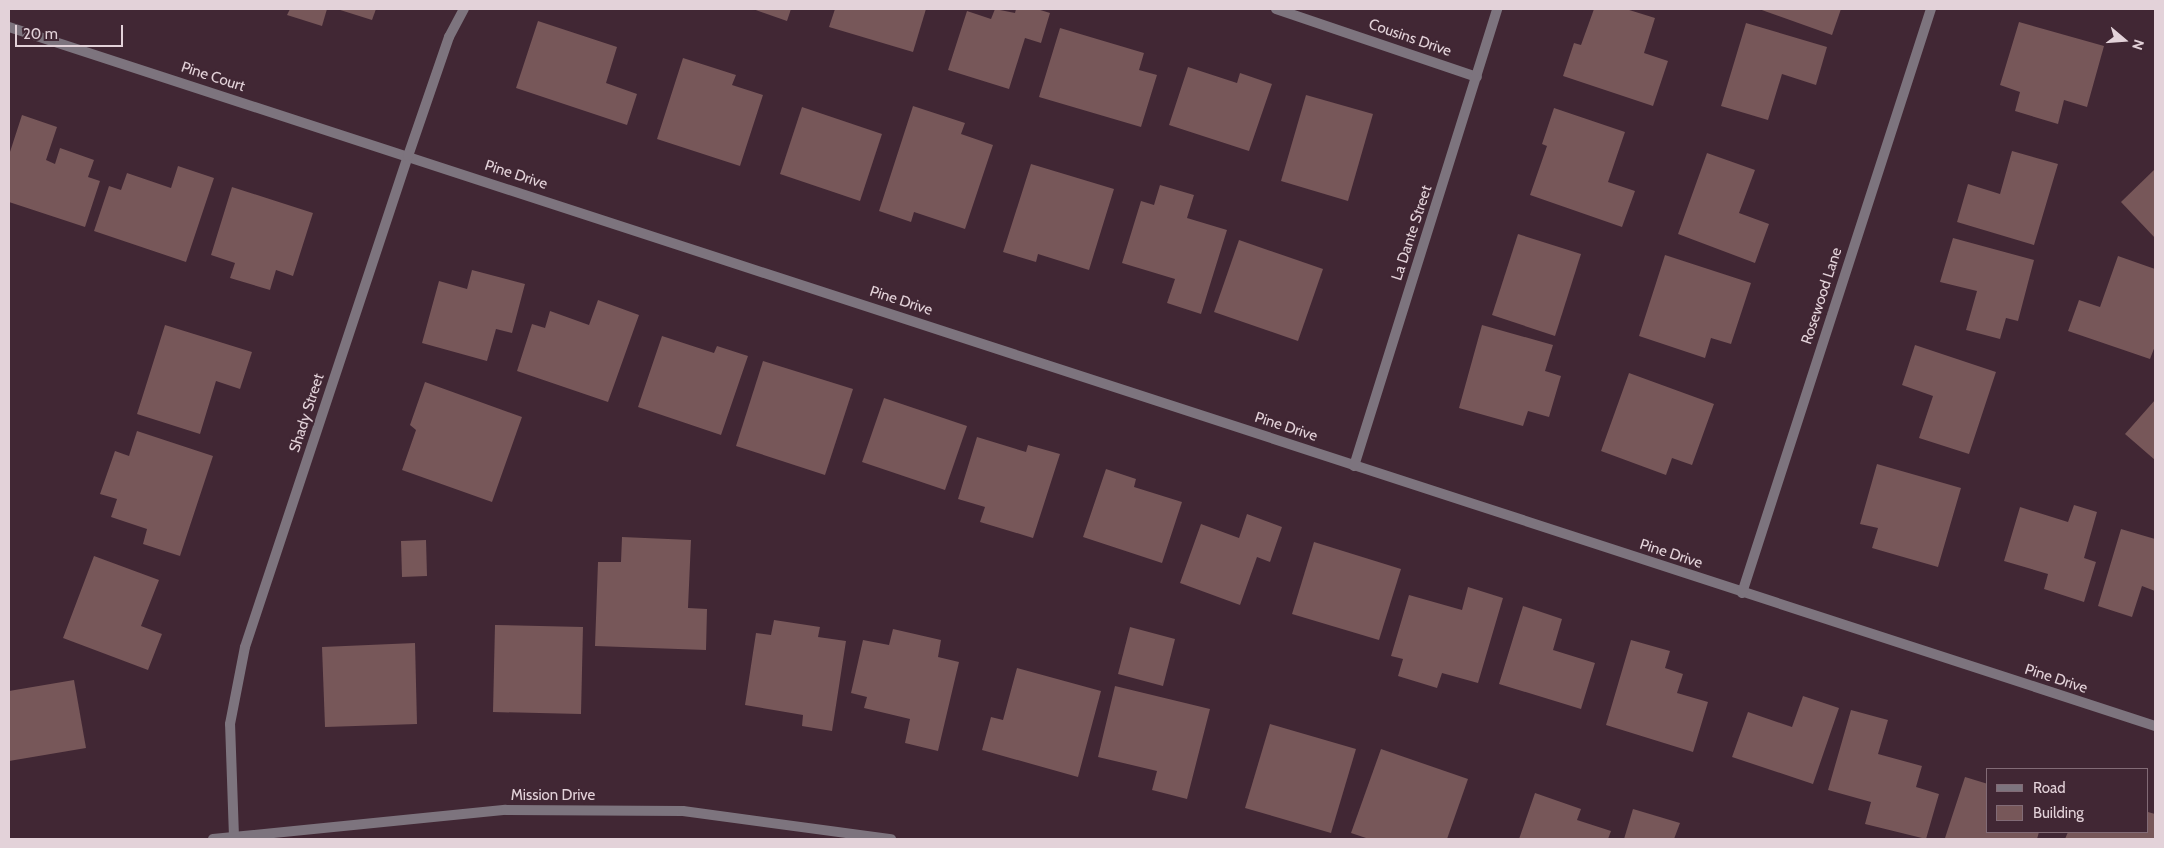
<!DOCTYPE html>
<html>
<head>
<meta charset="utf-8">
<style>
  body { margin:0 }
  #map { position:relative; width:2164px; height:848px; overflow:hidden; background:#412734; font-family:Cabin,sans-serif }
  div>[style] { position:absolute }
  .building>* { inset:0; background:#775759 }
  .minor>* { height:10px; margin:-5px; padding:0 5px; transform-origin:5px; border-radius:5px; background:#7d747e }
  span { translate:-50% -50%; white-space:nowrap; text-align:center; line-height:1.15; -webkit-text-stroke:4px #412734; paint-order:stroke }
  .street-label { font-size:15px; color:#e3d2d9 }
  .frame { position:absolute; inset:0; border:10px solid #e3d2d9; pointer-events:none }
  .legend { position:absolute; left:1986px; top:768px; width:162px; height:65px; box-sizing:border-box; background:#412734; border:1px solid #826b76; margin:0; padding:6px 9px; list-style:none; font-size:15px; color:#e3d2d9 }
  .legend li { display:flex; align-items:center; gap:10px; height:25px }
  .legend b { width:25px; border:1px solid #826b76 }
  .north { position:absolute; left:2099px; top:15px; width:50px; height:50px; -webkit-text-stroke:4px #412734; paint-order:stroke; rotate:108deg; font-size:14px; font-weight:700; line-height:20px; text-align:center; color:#e3d2d9 }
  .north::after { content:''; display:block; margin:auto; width:18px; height:22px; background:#e3d2d9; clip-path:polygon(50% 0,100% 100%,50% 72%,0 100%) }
  .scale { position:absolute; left:15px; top:25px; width:108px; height:22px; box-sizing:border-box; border:2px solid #e3d2d9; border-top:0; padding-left:6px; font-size:15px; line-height:18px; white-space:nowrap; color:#e3d2d9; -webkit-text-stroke:4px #412734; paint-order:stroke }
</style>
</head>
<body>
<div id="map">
  <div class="building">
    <i style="clip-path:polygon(290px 9px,327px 9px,322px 26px,287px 15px)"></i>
    <i style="clip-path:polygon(337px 9px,376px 9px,372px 20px)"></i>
    <i style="clip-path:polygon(753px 9px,791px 9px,787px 21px)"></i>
    <i style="clip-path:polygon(835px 9px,926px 9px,913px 52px,829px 27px)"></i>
    <i style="clip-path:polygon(995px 9px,1015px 13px,1016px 9px,1037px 9px,1050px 13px,1041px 43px,1025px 38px,1009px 89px,948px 70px,967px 11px,991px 19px)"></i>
    <i style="clip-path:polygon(1594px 9px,1626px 9px,1655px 18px,1644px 53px,1668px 61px,1653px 106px,1563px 76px,1574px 43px,1581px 45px)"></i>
    <i style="clip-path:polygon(1759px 9px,1841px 9px,1832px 35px)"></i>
    <i style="clip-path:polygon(538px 21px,617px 47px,606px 83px,637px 94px,627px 125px,516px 88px)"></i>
    <i style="clip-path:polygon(2019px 22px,2104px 46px,2087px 107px,2064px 100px,2058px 124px,2015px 111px,2020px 92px,2000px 85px)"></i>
    <i style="clip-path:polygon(1746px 23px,1827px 47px,1816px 85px,1782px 74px,1768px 120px,1721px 106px)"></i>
    <i style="clip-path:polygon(1060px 28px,1144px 53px,1139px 70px,1157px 75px,1141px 127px,1039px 97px)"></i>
    <i style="clip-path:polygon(683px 58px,736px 75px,732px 85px,763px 95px,740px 166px,657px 139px)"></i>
    <i style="clip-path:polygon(1188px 67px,1237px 83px,1240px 73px,1272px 84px,1249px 151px,1169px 125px)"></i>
    <i style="clip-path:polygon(1306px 95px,1373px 114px,1348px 201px,1281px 181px)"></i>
    <i style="clip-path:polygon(913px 106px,965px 123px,961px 134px,993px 145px,965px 229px,914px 212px,911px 222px,879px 211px)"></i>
    <i style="clip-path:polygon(802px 107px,882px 134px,860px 201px,780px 174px)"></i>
    <i style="clip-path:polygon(1554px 108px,1625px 132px,1608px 182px,1635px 191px,1622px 227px,1530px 195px,1547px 146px,1542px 144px)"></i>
    <i style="clip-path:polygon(22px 115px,57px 127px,46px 160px,55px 164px,60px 148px,94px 160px,88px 177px,100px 181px,85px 227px,9px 202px,9px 155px)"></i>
    <i style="clip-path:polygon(2012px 151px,2058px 164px,2034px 245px,1957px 222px,1968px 184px,2000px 194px)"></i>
    <i style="clip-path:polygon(1707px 153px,1755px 170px,1739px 213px,1769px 224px,1755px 263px,1678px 234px)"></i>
    <i style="clip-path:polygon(1031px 164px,1114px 189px,1089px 270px,1038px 254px,1036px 262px,1003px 252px)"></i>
    <i style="clip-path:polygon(178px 166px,214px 178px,186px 262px,94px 231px,109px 186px,121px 190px,127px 173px,171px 188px)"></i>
    <i style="clip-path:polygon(2155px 169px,2155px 238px,2121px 202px)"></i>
    <i style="clip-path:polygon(1160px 185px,1194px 195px,1187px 218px,1227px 230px,1201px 314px,1167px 303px,1175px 279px,1122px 263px,1141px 201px,1154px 205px)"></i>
    <i style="clip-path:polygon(232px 187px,313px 213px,293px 276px,276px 270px,270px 290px,230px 278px,235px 263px,211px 255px)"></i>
    <i style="clip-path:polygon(1518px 234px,1581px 254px,1555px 336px,1492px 315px)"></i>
    <i style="clip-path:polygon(1953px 238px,2034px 260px,2018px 321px,2006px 318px,2000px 339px,1966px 330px,1977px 291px,1940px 282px)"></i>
    <i style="clip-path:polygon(1239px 240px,1323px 269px,1298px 341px,1214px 312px)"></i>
    <i style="clip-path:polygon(1665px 255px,1751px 283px,1731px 344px,1711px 338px,1705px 358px,1639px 336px)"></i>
    <i style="clip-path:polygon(2118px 256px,2155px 269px,2155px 346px,2150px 359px,2068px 331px,2079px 300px,2100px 307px)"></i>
    <i style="clip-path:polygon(472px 270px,525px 284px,512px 333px,496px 329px,487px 361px,422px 343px,439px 281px,467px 289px)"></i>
    <i style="clip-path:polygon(598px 300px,639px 315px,608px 402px,517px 371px,532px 324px,545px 328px,550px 311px,589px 325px)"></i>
    <i style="clip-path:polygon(165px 325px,252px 352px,240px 389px,216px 381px,200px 434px,137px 414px)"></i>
    <i style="clip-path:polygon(1482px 325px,1553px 345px,1545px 371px,1561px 376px,1549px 417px,1528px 411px,1523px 426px,1459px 408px)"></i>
    <i style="clip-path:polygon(662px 336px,714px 353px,717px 346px,748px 356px,721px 435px,638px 407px)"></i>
    <i style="clip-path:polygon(1915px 345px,1996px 372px,1969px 454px,1919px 438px,1933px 396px,1902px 385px)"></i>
    <i style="clip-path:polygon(763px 361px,853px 389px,825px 475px,736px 446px)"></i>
    <i style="clip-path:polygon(1629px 373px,1714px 404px,1692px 465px,1672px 458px,1666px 475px,1601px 451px)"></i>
    <i style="clip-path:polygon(425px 382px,522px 417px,492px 502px,402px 470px,416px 430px,410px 425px)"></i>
    <i style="clip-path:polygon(884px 398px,967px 426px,945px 490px,862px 462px)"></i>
    <i style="clip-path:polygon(2155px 400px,2155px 460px,2125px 434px)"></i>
    <i style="clip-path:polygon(137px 431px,213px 456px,180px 556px,143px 544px,147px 529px,111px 517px,117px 499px,100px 494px,115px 451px,129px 456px)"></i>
    <i style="clip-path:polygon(977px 437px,1026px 452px,1028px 445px,1060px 454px,1033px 538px,980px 522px,985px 507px,958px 499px)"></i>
    <i style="clip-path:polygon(1877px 464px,1961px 488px,1938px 567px,1872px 548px,1878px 528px,1860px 524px)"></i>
    <i style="clip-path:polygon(1106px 469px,1136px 479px,1134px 487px,1182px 502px,1162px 563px,1083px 537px)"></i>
    <i style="clip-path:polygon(2074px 505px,2097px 512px,2084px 558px,2096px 562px,2084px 602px,2044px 589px,2048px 574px,2004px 561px,2020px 507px,2068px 522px)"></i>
    <i style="clip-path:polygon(1247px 514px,1282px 527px,1270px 562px,1257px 557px,1240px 605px,1180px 583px,1201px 524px,1239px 538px)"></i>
    <i style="clip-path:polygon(2121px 529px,2155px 539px,2155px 591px,2142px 586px,2132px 617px,2098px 606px)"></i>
    <i style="clip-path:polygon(622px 537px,691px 540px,688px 608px,707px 609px,706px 650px,595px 646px,598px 562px,621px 562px)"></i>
    <i style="clip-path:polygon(426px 540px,427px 576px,402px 577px,401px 541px)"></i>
    <i style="clip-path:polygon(1314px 542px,1401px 569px,1379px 640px,1292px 614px)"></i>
    <i style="clip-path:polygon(94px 556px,159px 580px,141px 626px,162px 634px,148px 670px,63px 638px)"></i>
    <i style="clip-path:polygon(1468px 587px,1503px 598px,1478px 683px,1442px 673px,1437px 688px,1398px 676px,1403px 659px,1391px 656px,1409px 595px,1462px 610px)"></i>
    <i style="clip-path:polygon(1523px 606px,1562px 619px,1553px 650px,1595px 663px,1581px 709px,1499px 684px)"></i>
    <i style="clip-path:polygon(774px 620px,820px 627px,818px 637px,846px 641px,832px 731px,802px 726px,803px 715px,745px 705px,756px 633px,771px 635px)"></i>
    <i style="clip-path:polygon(495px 625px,583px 627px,581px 714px,493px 712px)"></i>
    <i style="clip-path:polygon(1130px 627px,1175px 639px,1163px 686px,1118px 674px)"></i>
    <i style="clip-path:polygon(893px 629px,941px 640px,938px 657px,959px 662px,938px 751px,905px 743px,910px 719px,864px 708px,867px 697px,851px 693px,863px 640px,889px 645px)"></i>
    <i style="clip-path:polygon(1631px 640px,1670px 651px,1665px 668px,1683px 674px,1677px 693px,1708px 702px,1693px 752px,1606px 725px)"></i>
    <i style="clip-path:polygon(415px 643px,417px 724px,325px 727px,322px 647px)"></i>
    <i style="clip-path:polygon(1017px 668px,1101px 691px,1078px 777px,982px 750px,991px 717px,1003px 720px)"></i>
    <i style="clip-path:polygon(74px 680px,86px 748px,9px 761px,9px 691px)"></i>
    <i style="clip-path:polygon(1115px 686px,1210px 709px,1187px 799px,1152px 790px,1157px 771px,1098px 757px)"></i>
    <i style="clip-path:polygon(1803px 696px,1839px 708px,1813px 784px,1732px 757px,1748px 712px,1792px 727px)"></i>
    <i style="clip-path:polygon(1851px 710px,1888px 720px,1878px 754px,1922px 766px,1916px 787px,1939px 794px,1926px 839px,1865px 824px,1871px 802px,1828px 790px)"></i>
    <i style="clip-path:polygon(1270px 724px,1356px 749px,1331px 833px,1245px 808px)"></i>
    <i style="clip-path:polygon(1381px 749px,1468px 779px,1447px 839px,1369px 839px,1351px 833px)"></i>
    <i style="clip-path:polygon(1965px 777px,1988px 784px,1988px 832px,2039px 832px,2037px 839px,1945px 838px)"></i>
    <i style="clip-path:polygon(1535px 793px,1581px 809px,1577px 820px,1611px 831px,1608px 839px,1519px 839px)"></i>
    <i style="clip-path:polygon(1633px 809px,1680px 823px,1674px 839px,1624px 839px)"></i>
    <i style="clip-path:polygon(2148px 812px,2155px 814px,2155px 839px,2065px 839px,2068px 832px,2148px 832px)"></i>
  </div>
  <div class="minor">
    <i style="left:1276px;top:9px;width:212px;rotate:18.7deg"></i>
    <i style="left:9px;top:27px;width:2257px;rotate:18.04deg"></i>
    <i style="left:1354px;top:466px;width:479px;rotate:-72.6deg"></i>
    <i style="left:1742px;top:593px;width:614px;rotate:-72.07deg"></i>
    <i style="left:234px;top:837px;width:113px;rotate:-92deg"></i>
    <i style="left:230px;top:724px;width:78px;rotate:-79deg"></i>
    <i style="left:245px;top:647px;width:517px;rotate:-71.64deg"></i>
    <i style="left:408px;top:156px;width:126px;rotate:-71deg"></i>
    <i style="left:449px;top:37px;width:32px;rotate:-62deg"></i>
    <i style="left:213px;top:839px;width:294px;rotate:-5.7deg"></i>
    <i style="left:506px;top:810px;width:177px;rotate:0.3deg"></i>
    <i style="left:683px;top:811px;width:210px;rotate:7.7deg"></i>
  </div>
  <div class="street-label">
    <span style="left:1410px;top:38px;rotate:19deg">Cousins Drive</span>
    <span style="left:213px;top:77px;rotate:18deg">Pine Court</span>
    <span style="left:516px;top:175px;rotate:18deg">Pine Drive</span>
    <span style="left:1412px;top:233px;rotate:-72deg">La Dante Street</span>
    <span style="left:1822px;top:296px;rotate:-72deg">Rosewood Lane</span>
    <span style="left:901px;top:301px;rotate:18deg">Pine Drive</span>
    <span style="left:307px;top:413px;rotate:-72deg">Shady Street</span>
    <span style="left:1286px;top:427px;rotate:18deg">Pine Drive</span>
    <span style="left:1671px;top:554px;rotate:18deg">Pine Drive</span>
    <span style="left:2056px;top:679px;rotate:18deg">Pine Drive</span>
    <span style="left:553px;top:796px">Mission Drive</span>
  </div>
  <div class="frame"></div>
  <ul class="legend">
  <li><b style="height:6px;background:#7d747e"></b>Road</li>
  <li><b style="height:14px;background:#775759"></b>Building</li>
  </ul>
  <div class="north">N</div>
  <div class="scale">20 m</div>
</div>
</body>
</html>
